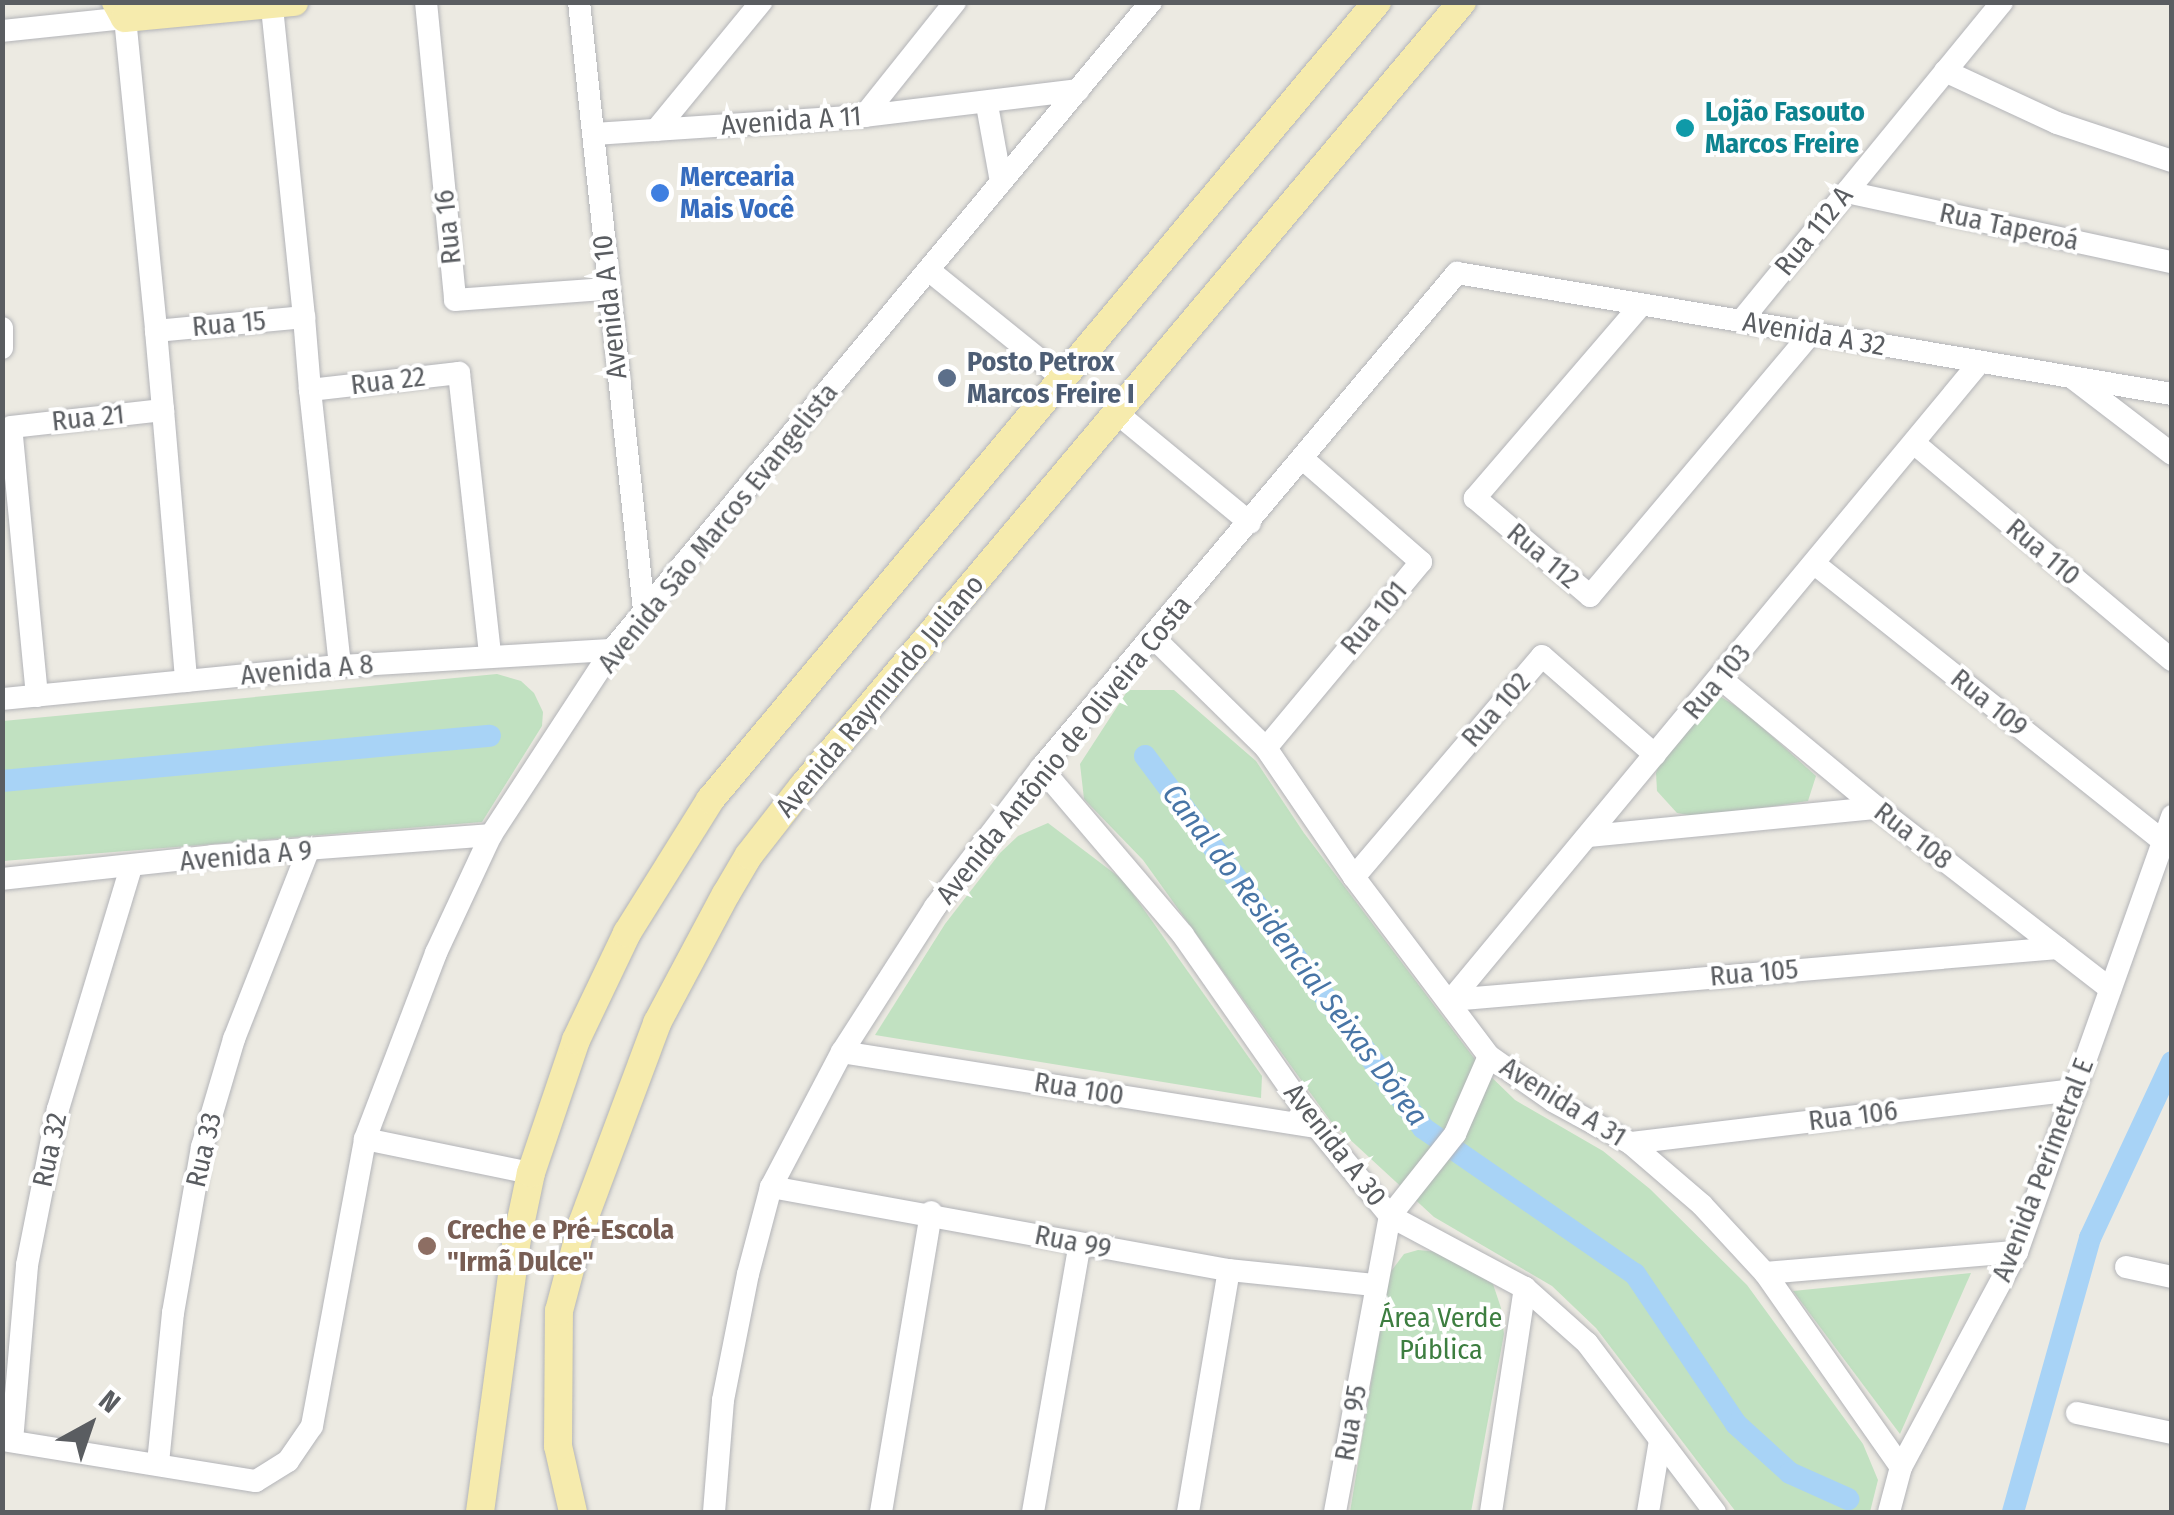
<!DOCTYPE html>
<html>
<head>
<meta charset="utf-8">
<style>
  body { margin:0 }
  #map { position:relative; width:2174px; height:1515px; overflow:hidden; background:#eceae2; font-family:"Fira Sans Condensed",sans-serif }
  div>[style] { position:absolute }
  .green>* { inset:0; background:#c1e1c1 }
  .canal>* { height:22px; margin:-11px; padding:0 11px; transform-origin:11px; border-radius:11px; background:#a8d3f6 }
  .roads { filter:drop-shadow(0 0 2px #b3b4b8) drop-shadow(0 0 2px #b3b4b8) }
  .minor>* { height:22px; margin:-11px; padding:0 11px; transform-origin:11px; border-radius:11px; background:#fff }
  .major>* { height:28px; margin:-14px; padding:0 14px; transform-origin:14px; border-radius:14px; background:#f6ebad }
  .dots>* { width:28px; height:28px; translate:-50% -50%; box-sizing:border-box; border:5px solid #fff; border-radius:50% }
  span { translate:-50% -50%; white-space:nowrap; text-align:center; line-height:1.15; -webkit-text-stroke:8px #fff; paint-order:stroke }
  .culture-label { font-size:28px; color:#0d838f; font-weight:700 }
  .left { translate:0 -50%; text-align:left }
  .street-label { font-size:28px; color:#5a5d61 }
  .shop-label { font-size:28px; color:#366cbe; font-weight:700 }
  .service-label { font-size:28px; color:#4e5e75; font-weight:700 }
  .education-label { font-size:28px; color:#785e54; font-weight:700 }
  .park-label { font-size:28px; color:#3d7e40 }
  .water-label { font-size:30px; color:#4875a6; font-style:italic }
  .frame { position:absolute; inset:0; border:5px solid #5a5d61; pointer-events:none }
  .north { position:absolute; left:40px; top:1375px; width:100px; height:100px; -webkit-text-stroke:8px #fff; paint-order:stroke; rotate:40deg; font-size:28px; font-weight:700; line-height:40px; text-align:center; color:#5a5d61 }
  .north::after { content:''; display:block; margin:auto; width:35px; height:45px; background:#5a5d61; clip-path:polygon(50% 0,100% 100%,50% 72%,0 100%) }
</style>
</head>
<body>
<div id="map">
  <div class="green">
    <i style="clip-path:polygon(497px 674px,521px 681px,534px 693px,543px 712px,542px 726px,482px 822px,3px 861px,3px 721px)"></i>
    <i style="clip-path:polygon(1128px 690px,1174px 690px,1256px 761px,1304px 833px,1480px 1066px,1515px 1100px,1603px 1151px,1650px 1189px,1747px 1285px,1863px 1444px,1878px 1480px,1870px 1512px,1736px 1512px,1596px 1328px,1552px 1286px,1434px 1217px,1332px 1123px,1143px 860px,1084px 799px,1080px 764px)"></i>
    <i style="clip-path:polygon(1721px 697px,1744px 711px,1816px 776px,1808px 801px,1700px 817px,1677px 813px,1657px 791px,1656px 773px,1661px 759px,1703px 711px)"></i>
    <i style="clip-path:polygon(1048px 823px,1123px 880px,1262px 1076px,1261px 1098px,875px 1035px,945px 924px,1000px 853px,1018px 836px)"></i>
    <i style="clip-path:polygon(1418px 1250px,1439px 1252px,1493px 1284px,1501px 1308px,1504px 1334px,1471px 1512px,1350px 1512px,1389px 1274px,1404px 1254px)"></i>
    <i style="clip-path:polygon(1971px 1273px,1900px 1434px,1793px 1291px)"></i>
  </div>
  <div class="canal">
    <i style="left:1145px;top:756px;width:464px;rotate:53.2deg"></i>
    <i style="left:1423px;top:1128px;width:257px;rotate:34.6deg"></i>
    <i style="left:1635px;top:1274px;width:181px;rotate:56deg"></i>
    <i style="left:1736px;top:1424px;width:73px;rotate:42.2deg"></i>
    <i style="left:1790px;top:1473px;width:64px;rotate:24.1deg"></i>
    <i style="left:2px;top:781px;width:490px;rotate:-5.3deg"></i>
    <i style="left:2013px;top:1512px;width:285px;rotate:-74.3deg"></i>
    <i style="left:2090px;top:1238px;width:194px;rotate:-65deg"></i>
  </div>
  <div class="roads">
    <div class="minor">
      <i style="left:426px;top:2px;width:299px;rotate:84.4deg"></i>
      <i style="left:455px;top:300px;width:151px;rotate:-4.2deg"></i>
      <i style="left:579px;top:2px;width:611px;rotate:83.9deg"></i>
      <i style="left:2px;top:31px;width:124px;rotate:-6deg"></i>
      <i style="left:125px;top:18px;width:315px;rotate:84.3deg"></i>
      <i style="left:156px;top:331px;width:149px;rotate:-5.4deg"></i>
      <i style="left:304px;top:317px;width:313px;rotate:-95.9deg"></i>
      <i style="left:1945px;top:71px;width:123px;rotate:24.9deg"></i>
      <i style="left:2057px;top:123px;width:121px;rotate:18.3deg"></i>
      <i style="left:987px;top:105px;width:78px;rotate:79.7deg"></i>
      <i style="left:864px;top:116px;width:146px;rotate:-51.4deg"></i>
      <i style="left:656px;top:130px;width:166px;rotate:-50.6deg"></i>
      <i style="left:594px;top:134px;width:271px;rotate:-3.8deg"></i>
      <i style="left:864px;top:116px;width:216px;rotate:-6.9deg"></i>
      <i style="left:1847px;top:192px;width:332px;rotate:12.2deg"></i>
      <i style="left:931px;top:272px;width:167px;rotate:38.9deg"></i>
      <i style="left:1641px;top:305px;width:255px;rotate:130.7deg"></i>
      <i style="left:1475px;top:498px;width:151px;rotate:40.4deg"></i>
      <i style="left:1590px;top:596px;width:341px;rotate:-49.9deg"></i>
      <i style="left:304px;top:317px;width:73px;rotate:85.3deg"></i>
      <i style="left:1741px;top:321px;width:412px;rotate:-50.7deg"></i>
      <i style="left:2px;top:328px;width:20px;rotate:90deg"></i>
      <i style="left:156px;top:331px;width:79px;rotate:84.9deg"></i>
      <i style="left:2074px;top:379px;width:123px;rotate:37.4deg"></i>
      <i style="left:1118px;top:414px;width:171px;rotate:39.5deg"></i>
      <i style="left:1914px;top:443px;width:337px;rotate:40.1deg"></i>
      <i style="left:1816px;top:565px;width:443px;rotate:38.5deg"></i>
      <i style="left:1154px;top:638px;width:157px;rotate:44.5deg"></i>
      <i style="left:1266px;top:748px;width:156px;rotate:55.7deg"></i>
      <i style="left:1354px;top:877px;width:224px;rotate:53deg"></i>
      <i style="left:1489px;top:1056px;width:78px;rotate:35.1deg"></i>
      <i style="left:1553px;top:1101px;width:88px;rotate:28.6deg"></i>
      <i style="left:1630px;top:1143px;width:95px;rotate:40.7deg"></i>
      <i style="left:1702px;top:1205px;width:93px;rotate:47.2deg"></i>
      <i style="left:1765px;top:1273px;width:237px;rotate:55deg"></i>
      <i style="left:340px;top:666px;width:278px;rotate:-96.2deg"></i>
      <i style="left:310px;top:390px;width:150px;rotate:-6.5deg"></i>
      <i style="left:459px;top:373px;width:285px;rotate:83.7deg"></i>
      <i style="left:1720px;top:678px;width:204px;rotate:39.6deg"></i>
      <i style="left:1877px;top:808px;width:295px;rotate:37.8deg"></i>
      <i style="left:37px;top:696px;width:270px;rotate:-95.5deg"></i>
      <i style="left:11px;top:427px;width:153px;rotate:-6.4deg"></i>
      <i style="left:163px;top:410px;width:272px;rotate:85.1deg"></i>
      <i style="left:2px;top:699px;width:340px;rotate:-5.6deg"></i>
      <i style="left:340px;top:666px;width:272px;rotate:-3.4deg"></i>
      <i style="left:1266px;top:748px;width:242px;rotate:-50.2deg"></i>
      <i style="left:1421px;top:562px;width:157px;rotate:-138.9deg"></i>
      <i style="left:1041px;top:768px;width:219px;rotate:49.6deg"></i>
      <i style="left:1183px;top:935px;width:234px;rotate:55.1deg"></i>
      <i style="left:1317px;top:1127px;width:115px;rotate:50.6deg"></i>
      <i style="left:1390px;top:1216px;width:153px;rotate:28.1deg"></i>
      <i style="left:1525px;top:1288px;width:83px;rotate:41.6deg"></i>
      <i style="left:1587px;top:1343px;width:212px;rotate:52.9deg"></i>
      <i style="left:1589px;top:836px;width:289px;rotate:-5.6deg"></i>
      <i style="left:1354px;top:877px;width:290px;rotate:-49.6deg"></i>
      <i style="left:1542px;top:656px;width:150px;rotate:41.2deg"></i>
      <i style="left:2px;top:879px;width:212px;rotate:-6.2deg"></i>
      <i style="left:213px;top:856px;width:279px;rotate:-4.3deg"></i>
      <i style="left:1451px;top:1000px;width:829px;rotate:-50.34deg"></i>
      <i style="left:1451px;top:1000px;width:609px;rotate:-4.9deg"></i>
      <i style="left:842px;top:1052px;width:481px;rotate:9deg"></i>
      <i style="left:365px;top:1139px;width:169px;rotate:11.6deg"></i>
      <i style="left:1630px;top:1143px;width:449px;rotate:-6.8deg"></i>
      <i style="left:771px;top:1187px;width:465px;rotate:10.3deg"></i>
      <i style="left:1229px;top:1270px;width:147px;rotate:5.9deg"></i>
      <i style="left:2126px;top:1267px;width:47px;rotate:12.3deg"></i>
      <i style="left:1765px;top:1273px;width:253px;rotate:-4.8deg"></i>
      <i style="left:2077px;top:1413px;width:97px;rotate:11.9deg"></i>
      <i style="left:2px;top:1440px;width:257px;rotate:9.2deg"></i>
      <i style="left:256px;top:1481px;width:38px;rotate:-32deg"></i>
      <i style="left:288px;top:1461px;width:42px;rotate:-55.6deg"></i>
      <i style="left:312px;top:1426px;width:292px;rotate:-79.5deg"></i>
      <i style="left:365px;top:1139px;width:199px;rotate:-69.1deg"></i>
      <i style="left:436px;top:953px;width:130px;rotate:-65deg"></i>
      <i style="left:491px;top:835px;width:221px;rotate:-56.8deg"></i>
      <i style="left:612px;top:650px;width:843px;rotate:-50.25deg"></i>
      <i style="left:12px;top:1441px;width:177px;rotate:-85.1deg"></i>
      <i style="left:27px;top:1265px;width:159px;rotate:-78.8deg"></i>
      <i style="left:58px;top:1109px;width:253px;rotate:-73.2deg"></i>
      <i style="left:158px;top:1463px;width:151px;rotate:-84.3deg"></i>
      <i style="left:173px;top:1313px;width:169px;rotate:-80.1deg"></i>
      <i style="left:202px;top:1147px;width:113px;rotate:-73.5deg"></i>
      <i style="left:234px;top:1039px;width:202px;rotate:-68.5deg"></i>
      <i style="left:714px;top:1512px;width:112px;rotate:-85.4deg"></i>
      <i style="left:723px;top:1400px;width:128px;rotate:-78.8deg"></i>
      <i style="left:748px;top:1274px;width:90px;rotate:-75.2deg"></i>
      <i style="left:771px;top:1187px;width:153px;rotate:-62.3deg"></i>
      <i style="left:842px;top:1052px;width:172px;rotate:-57.3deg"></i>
      <i style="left:935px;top:907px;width:175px;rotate:-52.7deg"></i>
      <i style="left:1041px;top:768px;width:647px;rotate:-49.96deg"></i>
      <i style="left:1457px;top:273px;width:725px;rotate:9.61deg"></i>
      <i style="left:881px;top:1512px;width:304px;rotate:-80.5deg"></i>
      <i style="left:1033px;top:1512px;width:272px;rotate:-80.1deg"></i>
      <i style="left:1188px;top:1512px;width:245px;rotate:-80.4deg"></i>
      <i style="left:1335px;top:1512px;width:301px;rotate:-79.5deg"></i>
      <i style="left:1390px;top:1216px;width:105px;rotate:-51.6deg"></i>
      <i style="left:1455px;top:1134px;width:85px;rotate:-66.4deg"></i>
      <i style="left:1491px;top:1512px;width:227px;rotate:-81.4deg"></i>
      <i style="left:1648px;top:1512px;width:73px;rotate:-80.5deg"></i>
      <i style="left:1889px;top:1512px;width:47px;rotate:-75.1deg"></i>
      <i style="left:1901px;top:1467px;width:244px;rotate:-61.7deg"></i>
      <i style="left:2017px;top:1252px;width:463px;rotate:-70.4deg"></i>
    </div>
    <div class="major">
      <i style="left:116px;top:2px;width:18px;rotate:61deg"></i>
      <i style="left:125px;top:18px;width:170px;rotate:-5.4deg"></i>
      <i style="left:480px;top:1512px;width:270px;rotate:-82.3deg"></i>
      <i style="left:516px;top:1244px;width:73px;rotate:-78.1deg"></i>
      <i style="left:531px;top:1173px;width:140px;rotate:-71.3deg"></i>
      <i style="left:576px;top:1040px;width:119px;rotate:-64.5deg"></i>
      <i style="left:627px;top:933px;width:157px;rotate:-58deg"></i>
      <i style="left:710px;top:800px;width:1040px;rotate:-50.11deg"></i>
      <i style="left:573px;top:1512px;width:68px;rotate:-102.8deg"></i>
      <i style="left:558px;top:1446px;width:135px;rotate:-89.6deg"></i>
      <i style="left:559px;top:1311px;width:90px;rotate:-75.2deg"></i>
      <i style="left:582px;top:1224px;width:215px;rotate:-69.5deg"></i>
      <i style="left:657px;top:1023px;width:146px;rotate:-61.9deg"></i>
      <i style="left:726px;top:894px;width:45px;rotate:-59.5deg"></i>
      <i style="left:749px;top:855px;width:88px;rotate:-52deg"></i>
      <i style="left:803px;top:786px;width:1024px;rotate:-49.95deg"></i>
    </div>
  </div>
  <div class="dots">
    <i style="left:1685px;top:128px;background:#0f9aa8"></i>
    <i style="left:660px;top:193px;background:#3f7fe0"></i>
    <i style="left:947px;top:378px;background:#5c6f8a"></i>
    <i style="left:427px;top:1246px;background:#8d6e63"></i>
  </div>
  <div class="culture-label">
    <span class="left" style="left:1705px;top:128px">Lojão Fasouto<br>Marcos Freire</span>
  </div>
  <div class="street-label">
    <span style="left:791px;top:121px;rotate:-4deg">Avenida A 11</span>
    <span style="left:448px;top:227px;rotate:-96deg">Rua 16</span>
    <span style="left:2009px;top:227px;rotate:12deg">Rua Taperoá</span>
    <span style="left:1814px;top:231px;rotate:-51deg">Rua 112 A</span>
    <span style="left:610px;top:307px;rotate:-96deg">Avenida A 10</span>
    <span style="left:229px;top:324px;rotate:-5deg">Rua 15</span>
    <span style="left:1814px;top:334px;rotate:10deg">Avenida A 32</span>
    <span style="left:388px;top:381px;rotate:-7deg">Rua 22</span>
    <span style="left:88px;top:418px;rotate:-6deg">Rua 21</span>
    <span style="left:718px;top:528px;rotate:-51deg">Avenida São Marcos Evangelista</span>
    <span style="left:2043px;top:552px;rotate:40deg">Rua 110</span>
    <span style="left:1543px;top:556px;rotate:40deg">Rua 112</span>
    <span style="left:1374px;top:618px;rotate:-50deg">Rua 101</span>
    <span style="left:307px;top:670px;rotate:-5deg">Avenida A 8</span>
    <span style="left:1717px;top:682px;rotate:-50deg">Rua 103</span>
    <span style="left:880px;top:696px;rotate:-50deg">Avenida Raymundo Juliano</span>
    <span style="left:1989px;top:703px;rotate:39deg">Rua 109</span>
    <span style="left:1496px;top:710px;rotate:-49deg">Rua 102</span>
    <span style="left:1064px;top:750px;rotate:-51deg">Avenida Antônio de Oliveira Costa</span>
    <span style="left:1913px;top:836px;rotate:38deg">Rua 108</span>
    <span style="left:246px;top:856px;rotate:-5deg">Avenida A 9</span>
    <span style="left:1754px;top:973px;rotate:-5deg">Rua 105</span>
    <span style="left:1079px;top:1089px;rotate:9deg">Rua 100</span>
    <span style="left:1563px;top:1102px;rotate:32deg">Avenida A 31</span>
    <span style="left:1853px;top:1116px;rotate:-7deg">Rua 106</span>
    <span style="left:1335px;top:1145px;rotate:52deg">Avenida A 30</span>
    <span style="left:50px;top:1150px;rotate:-78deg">Rua 32</span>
    <span style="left:204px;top:1150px;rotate:-77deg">Rua 33</span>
    <span style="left:2043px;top:1170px;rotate:-69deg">Avenida Perimetral E</span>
    <span style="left:1073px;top:1242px;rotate:11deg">Rua 99</span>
    <span style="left:1351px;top:1423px;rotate:-80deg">Rua 95</span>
  </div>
  <div class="shop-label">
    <span class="left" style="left:680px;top:193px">Mercearia<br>Mais Você</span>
  </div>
  <div class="service-label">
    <span class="left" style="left:967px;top:378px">Posto Petrox<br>Marcos Freire I</span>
  </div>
  <div class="education-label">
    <span class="left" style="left:447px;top:1246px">Creche e Pré-Escola<br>"Irmã Dulce"</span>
  </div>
  <div class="park-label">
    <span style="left:1441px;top:1334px">Área Verde<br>Pública</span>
  </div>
  <div class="water-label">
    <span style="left:1295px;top:955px;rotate:53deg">Canal do Residencial Seixas Dórea</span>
  </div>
  <div class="frame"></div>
  <div class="north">N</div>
</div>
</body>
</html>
